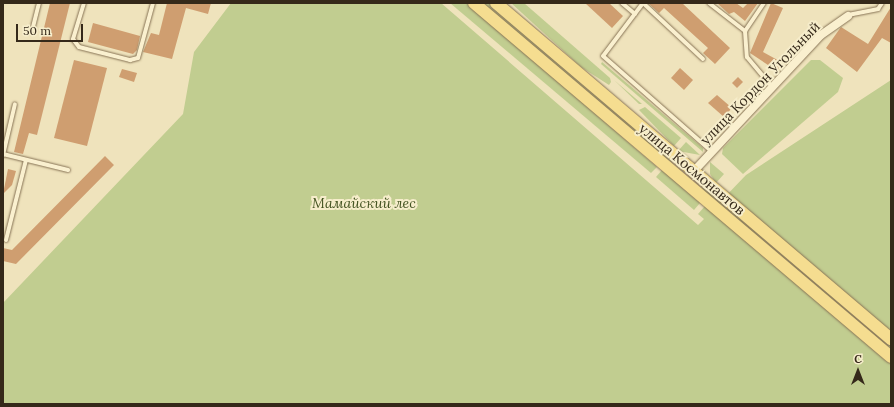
<!DOCTYPE html>
<html>
<head>
<meta charset="utf-8">
<style>
  body { margin:0 }
  #map { position:relative; width:894px; height:407px; overflow:hidden; background:#efe3bc; font-family:Lora,serif }
  div>[style] { position:absolute }
  .green>* { inset:0; background:#c1cd90 }
  .building>* { inset:0; background:#cf9e70 }
  .roads { filter:drop-shadow(0 0 1px #877355) drop-shadow(0 0 1px #877355) }
  .lane>* { height:4px; margin:-2px; padding:0 2px; transform-origin:2px; border-radius:2px; background:#faf0cf }
  .street>* { height:8px; margin:-4px; padding:0 4px; transform-origin:4px; border-radius:4px; background:#faf0cf }
  .primary>* { height:12px; margin:-6px; padding:0 6px; transform-origin:6px; border-radius:6px; background:#f5dd90 }
  span { translate:-50% -50%; white-space:nowrap; text-align:center; line-height:1.15; -webkit-text-stroke:4px #f6edcb; paint-order:stroke }
  .street-label { font-size:14px; color:#35291a }
  .park-label { font-size:14px; color:#425220; font-style:italic }
  .frame { position:absolute; inset:0; border:4px solid #35291a; pointer-events:none }
  .north { position:absolute; left:838px; top:351px; width:40px; height:40px; -webkit-text-stroke:3px #f6edcb; paint-order:stroke; rotate:0deg; font-size:11px; font-weight:700; line-height:16px; text-align:center; color:#35291a }
  .north::after { content:''; display:block; margin:auto; width:14px; height:18px; background:#35291a; clip-path:polygon(50% 0,100% 100%,50% 72%,0 100%) }
  .scale { position:absolute; left:16px; top:24px; width:67px; height:18px; box-sizing:border-box; border:2px solid #35291a; border-top:0; padding-left:5px; font-size:12px; line-height:14px; white-space:nowrap; color:#35291a; -webkit-text-stroke:3px #f6edcb; paint-order:stroke }
</style>
</head>
<body>
<div id="map">
  <div class="green">
    <i style="clip-path:polygon(231px 3px,441px 3px,698px 225px,704px 219px,698px 214px,705px 206px,701px 183px,721px 201px,746px 175px,891px 80px,891px 404px,3px 404px,3px 303px,183px 114px,194px 52px)"></i>
    <i style="clip-path:polygon(450px 3px,467px 3px,657px 167px,651px 173px)"></i>
    <i style="clip-path:polygon(481px 3px,490px 3px,673px 159px,671px 163px)"></i>
    <i style="clip-path:polygon(511px 3px,524px 3px,610px 78px,611px 82px,609px 85px,581px 67px)"></i>
    <i style="clip-path:polygon(811px 60px,820px 60px,843px 78px,838px 92px,743px 174px,722px 154px,723px 148px)"></i>
    <i style="clip-path:polygon(602px 62px,703px 148px,703px 152px,601px 64px)"></i>
    <i style="clip-path:polygon(614px 80px,642px 104px,639px 104px)"></i>
    <i style="clip-path:polygon(645px 107px,681px 138px,674px 146px,639px 110px)"></i>
    <i style="clip-path:polygon(686px 142px,700px 155px,678px 151px)"></i>
    <i style="clip-path:polygon(710px 162px,724px 174px,716px 183px,710px 174px)"></i>
    <i style="clip-path:polygon(662px 170px,700px 203px,694px 210px,656px 177px)"></i>
  </div>
  <div class="building">
    <i style="clip-path:polygon(50px 3px,70px 3px,37px 135px,29px 133px,23px 154px,14px 152px)"></i>
    <i style="clip-path:polygon(167px 3px,211px 3px,208px 14px,186px 8px,172px 59px,143px 52px,151px 33px,159px 35px)"></i>
    <i style="clip-path:polygon(585px 3px,609px 3px,623px 16px,612px 28px)"></i>
    <i style="clip-path:polygon(648px 3px,682px 3px,730px 48px,715px 64px,703px 53px,708px 48px,664px 8px,659px 13px)"></i>
    <i style="clip-path:polygon(717px 3px,736px 3px,743px 8px,748px 3px,758px 3px,745px 21px,734px 12px,729px 14px)"></i>
    <i style="clip-path:polygon(771px 3px,783px 8px,763px 52px,783px 63px,777px 71px,750px 53px)"></i>
    <i style="clip-path:polygon(891px 7px,891px 43px,882px 38px,857px 72px,826px 48px,841px 27px,868px 44px)"></i>
    <i style="clip-path:polygon(93px 23px,140px 36px,137px 50px,133px 54px,88px 42px)"></i>
    <i style="clip-path:polygon(74px 60px,107px 68px,87px 146px,54px 138px)"></i>
    <i style="clip-path:polygon(680px 68px,693px 80px,684px 90px,671px 78px)"></i>
    <i style="clip-path:polygon(122px 69px,137px 73px,134px 82px,119px 77px)"></i>
    <i style="clip-path:polygon(738px 77px,743px 82px,737px 88px,732px 83px)"></i>
    <i style="clip-path:polygon(717px 95px,732px 108px,724px 117px,708px 103px)"></i>
    <i style="clip-path:polygon(105px 156px,114px 165px,16px 264px,3px 261px,3px 248px,12px 250px)"></i>
    <i style="clip-path:polygon(8px 169px,16px 171px,12px 185px,3px 194px)"></i>
  </div>
  <div class="roads">
    <div class="lane">
      <i style="left:84px;top:3px;width:38px;rotate:107deg"></i>
      <i style="left:73px;top:39px;width:10px;rotate:53deg"></i>
      <i style="left:79px;top:47px;width:53px;rotate:14.3deg"></i>
      <i style="left:130px;top:60px;width:8px;rotate:-14deg"></i>
      <i style="left:138px;top:58px;width:57px;rotate:-74.7deg"></i>
      <i style="left:622px;top:3px;width:17px;rotate:40deg"></i>
      <i style="left:709px;top:3px;width:46px;rotate:37.9deg"></i>
      <i style="left:764px;top:3px;width:34px;rotate:124deg"></i>
      <i style="left:745px;top:31px;width:26px;rotate:86deg"></i>
      <i style="left:747px;top:57px;width:39px;rotate:50deg"></i>
      <i style="left:848px;top:15px;width:31px;rotate:-11deg"></i>
      <i style="left:878px;top:9px;width:7px;rotate:-56deg"></i>
      <i style="left:32px;top:31px;width:29px;rotate:-76deg"></i>
      <i style="left:703px;top:59px;width:82px;rotate:-137deg"></i>
      <i style="left:643px;top:3px;width:66px;rotate:127deg"></i>
      <i style="left:603px;top:56px;width:144px;rotate:41.3deg"></i>
      <i style="left:3px;top:154px;width:67px;rotate:13.8deg"></i>
      <i style="left:3px;top:155px;width:52px;rotate:-76.8deg"></i>
      <i style="left:6px;top:240px;width:82px;rotate:-76deg"></i>
    </div>
    <div class="street">
      <i style="left:694px;top:171px;width:186px;rotate:-47deg"></i>
      <i style="left:821px;top:35px;width:33px;rotate:-35deg"></i>
    </div>
    <div class="primary">
      <i style="left:474px;top:3px;width:547px;rotate:40.33deg"></i>
      <i style="left:496px;top:3px;width:519px;rotate:40.39deg"></i>
    </div>
  </div>
  <div class="street-label">
    <span style="left:760px;top:83px;rotate:-46deg">улица Кордон Угольный</span>
    <span style="left:692px;top:169px;rotate:40deg">улица Космонавтов</span>
  </div>
  <div class="park-label">
    <span style="left:364px;top:203px">Мамайский лес</span>
  </div>
  <div class="frame"></div>
  <div class="north">С</div>
  <div class="scale">50 m</div>
</div>
</body>
</html>
